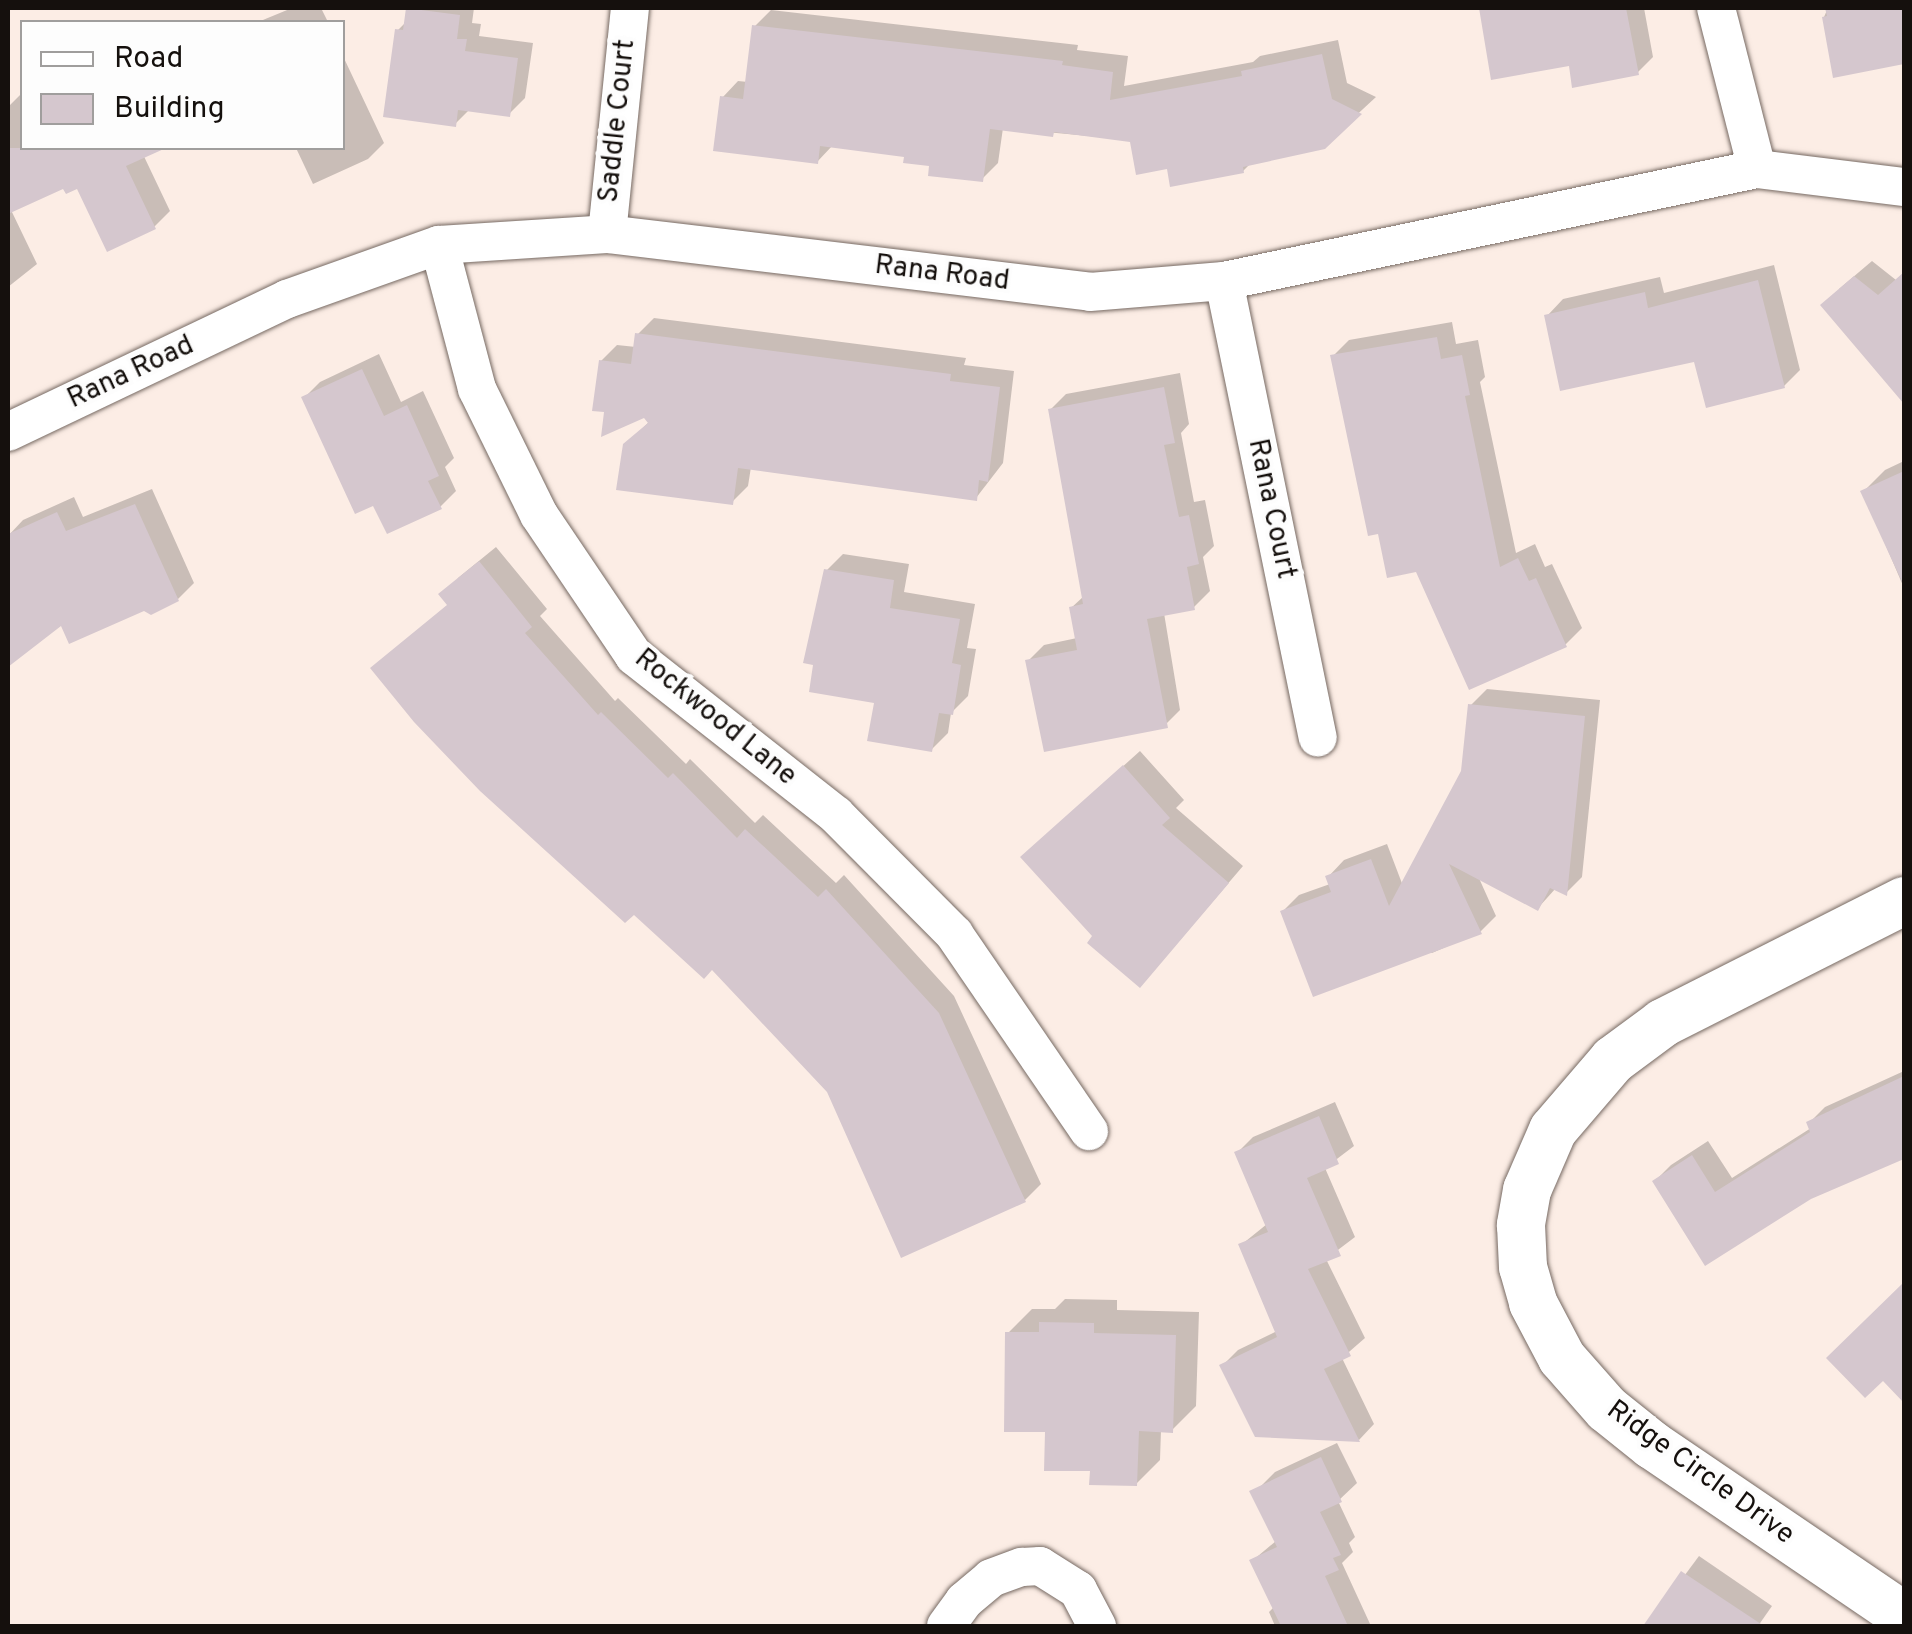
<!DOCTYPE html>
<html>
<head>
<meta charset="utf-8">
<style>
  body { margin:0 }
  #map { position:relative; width:1912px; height:1634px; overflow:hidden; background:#fcede5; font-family:Overpass,sans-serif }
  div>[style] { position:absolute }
  .shadow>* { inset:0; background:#0003 }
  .building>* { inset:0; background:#d5c7ce }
  .roads { filter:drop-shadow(0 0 2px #766962) drop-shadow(0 0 2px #766962) }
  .minor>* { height:38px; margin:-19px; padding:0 19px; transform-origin:19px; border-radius:19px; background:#fff }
  .tertiary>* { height:48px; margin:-24px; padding:0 24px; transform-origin:24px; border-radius:24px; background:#fff }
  span { translate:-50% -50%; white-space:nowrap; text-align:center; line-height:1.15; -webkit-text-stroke:8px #fdfdfd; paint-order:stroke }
  .street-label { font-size:28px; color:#15100d }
  .frame { position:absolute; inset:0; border:10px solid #15100d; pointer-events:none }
  .legend { position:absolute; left:20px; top:20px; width:325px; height:130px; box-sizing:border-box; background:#fdfdfd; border:2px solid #a09e9d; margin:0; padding:12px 18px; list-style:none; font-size:30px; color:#15100d }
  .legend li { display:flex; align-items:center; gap:20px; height:50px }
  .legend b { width:50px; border:2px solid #a09e9d }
</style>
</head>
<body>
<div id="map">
  <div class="shadow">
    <i style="clip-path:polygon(292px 8px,321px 8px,328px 22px,258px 22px)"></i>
    <i style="clip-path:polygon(408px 8px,474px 8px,472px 23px,481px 24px,479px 36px,533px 43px,525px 98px,509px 114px,470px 109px,455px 124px,397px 31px,407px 21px)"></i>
    <i style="clip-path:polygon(1481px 8px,1644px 8px,1653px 57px,1637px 73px,1571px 63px,1493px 77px)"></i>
    <i style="clip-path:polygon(1828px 8px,1904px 8px,1904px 61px,1835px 75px,1824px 17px)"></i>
    <i style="clip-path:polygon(771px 10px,1078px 45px,1077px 50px,1128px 56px,1124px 86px,1253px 62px,1260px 56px,1338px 40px,1347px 83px,1376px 97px,1323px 146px,1252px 162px,1243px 171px,1169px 166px,1132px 140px,1003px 128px,998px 163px,982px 179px,907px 155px,833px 145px,817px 162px,722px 98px,738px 81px,748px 82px,755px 26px)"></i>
    <i style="clip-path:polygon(342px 54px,384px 143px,368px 159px,313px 184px,296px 148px,342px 148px)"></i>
    <i style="clip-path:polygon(22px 93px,22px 148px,140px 148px,170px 211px,154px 227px,78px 186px,64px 185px,11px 210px,37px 264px,8px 287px,8px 107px)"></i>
    <i style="clip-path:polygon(1872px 261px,1896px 280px,1904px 273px,1904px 391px,1900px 395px,1839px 289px)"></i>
    <i style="clip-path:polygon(1774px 265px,1800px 370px,1784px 386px,1547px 316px,1563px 299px,1660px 277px,1664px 293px)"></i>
    <i style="clip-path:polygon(654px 318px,966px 358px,964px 365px,1014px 371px,1003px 463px,976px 498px,751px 467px,748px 486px,732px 502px,625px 445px,649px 422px,645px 415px,607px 410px,601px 361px,617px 345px,636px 347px,638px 334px)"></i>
    <i style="clip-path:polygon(1452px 322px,1456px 344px,1478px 340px,1485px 377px,1480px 382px,1516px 553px,1535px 544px,1545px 567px,1552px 564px,1582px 628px,1566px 644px,1471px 686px,1333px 356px,1349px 340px)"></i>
    <i style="clip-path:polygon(379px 354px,401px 402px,423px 391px,454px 458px,445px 467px,456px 491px,440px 507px,375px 502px,304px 398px,320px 382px)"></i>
    <i style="clip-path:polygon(1180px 373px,1189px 424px,1181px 433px,1194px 502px,1205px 500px,1214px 546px,1203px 557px,1210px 591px,1194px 607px,1164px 613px,1180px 710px,1164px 726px,1028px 661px,1044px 645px,1077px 638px,1071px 608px,1084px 596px,1050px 410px,1066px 394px)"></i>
    <i style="clip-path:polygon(1904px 461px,1904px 588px,1863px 492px,1885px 470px)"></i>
    <i style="clip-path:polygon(152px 489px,194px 583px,178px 599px,62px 622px,8px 664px,8px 552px,12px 549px,8px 536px,23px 520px,74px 497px,83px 517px)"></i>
    <i style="clip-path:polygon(496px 547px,547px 609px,540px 616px,615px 701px,618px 698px,686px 764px,690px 759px,755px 823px,763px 815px,836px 883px,844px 875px,954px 996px,1041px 1184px,1025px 1200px,829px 1091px,713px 966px,373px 668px,449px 604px,458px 578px)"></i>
    <i style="clip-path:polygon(843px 554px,909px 564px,904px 592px,975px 604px,967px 648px,976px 649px,968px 696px,951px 713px,948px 733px,932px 749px,877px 701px,827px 570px)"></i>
    <i style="clip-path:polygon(1487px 689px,1600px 700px,1582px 877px,1566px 893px,1556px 888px,1538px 908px,1478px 876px,1496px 916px,1480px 932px,1432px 953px,1283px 911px,1299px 895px,1330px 884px,1328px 877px,1344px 860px,1387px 844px,1403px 886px,1464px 772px,1471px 705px)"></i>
    <i style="clip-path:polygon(1140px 751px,1184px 800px,1176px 808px,1243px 866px,1155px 969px,1096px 936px,1040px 841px)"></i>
    <i style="clip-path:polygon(1904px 1071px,1904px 1157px,1810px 1197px,1706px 1262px,1655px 1181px,1671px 1165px,1708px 1141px,1732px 1178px,1811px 1128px,1809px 1123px,1825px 1107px)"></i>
    <i style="clip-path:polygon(1335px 1102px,1354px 1146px,1325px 1168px,1355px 1237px,1326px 1259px,1365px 1338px,1342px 1358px,1374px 1424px,1359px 1440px,1222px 1366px,1238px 1350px,1277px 1331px,1241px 1245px,1267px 1224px,1237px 1153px,1253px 1137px)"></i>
    <i style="clip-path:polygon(1904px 1285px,1904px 1391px,1900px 1395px,1883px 1377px,1830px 1358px)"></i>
    <i style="clip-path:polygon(1065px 1299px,1117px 1300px,1117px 1310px,1199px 1312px,1196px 1406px,1172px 1430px,1161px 1430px,1160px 1460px,1136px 1484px,1093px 1468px,1047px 1430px,1008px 1333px,1032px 1309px,1055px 1309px)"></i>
    <i style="clip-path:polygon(1337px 1443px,1357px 1483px,1338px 1501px,1355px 1537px,1349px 1543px,1353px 1552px,1342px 1563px,1371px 1626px,1275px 1626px,1269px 1612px,1274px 1607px,1252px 1561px,1276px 1541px,1258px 1489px,1275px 1472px)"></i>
    <i style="clip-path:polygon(1699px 1556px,1772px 1606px,1758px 1626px,1647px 1626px)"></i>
  </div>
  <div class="building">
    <i style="clip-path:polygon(406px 8px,460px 15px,457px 39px,467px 39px,465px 51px,518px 58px,510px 117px,458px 110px,456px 127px,383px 117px,395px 29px,403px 30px)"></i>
    <i style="clip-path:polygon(1479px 8px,1626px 8px,1639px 75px,1572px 88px,1569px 66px,1491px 80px)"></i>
    <i style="clip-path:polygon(1825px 8px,1904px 8px,1904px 64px,1833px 78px,1822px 17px,1827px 16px)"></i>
    <i style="clip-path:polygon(752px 25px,1063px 61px,1062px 65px,1113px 72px,1110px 100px,1242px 76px,1241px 71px,1322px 54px,1332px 99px,1362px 114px,1325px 149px,1243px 167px,1244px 173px,1170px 187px,1167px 169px,1136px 175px,1130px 142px,1054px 132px,1053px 137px,990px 129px,983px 182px,928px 176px,929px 166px,903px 163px,904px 157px,820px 146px,818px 164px,713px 151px,720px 96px,743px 99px)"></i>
    <i style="clip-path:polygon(8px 148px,166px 148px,126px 166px,156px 229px,107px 252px,77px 189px,66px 194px,63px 189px,8px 214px)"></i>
    <i style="clip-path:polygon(1904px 272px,1904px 404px,1820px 305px,1854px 276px,1878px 295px)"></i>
    <i style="clip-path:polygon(1758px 280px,1785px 388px,1706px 408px,1694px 362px,1560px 391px,1544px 315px,1645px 292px,1648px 308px)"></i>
    <i style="clip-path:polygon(635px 333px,951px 374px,950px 381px,1000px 387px,988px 482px,979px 480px,977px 501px,738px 468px,733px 505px,616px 490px,623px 444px,648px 423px,644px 418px,601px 437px,604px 412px,592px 411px,599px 360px,631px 364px)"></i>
    <i style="clip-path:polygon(1437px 337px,1441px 359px,1462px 355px,1470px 395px,1465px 396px,1500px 567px,1518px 558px,1529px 581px,1536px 578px,1567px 647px,1469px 690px,1416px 572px,1387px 578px,1378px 534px,1368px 536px,1330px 355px)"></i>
    <i style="clip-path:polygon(362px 369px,384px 416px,407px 405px,439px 476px,428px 481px,442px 509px,387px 534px,373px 506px,355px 514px,301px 397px)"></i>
    <i style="clip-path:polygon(1164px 387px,1175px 443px,1164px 445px,1179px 517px,1189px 515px,1199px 564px,1187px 567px,1195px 610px,1147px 619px,1168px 728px,1044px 752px,1025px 660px,1077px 650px,1069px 607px,1083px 604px,1048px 409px)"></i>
    <i style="clip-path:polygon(1904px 471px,1904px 586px,1860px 491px)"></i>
    <i style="clip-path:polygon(135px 504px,179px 601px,151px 615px,144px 611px,69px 644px,61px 626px,8px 667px,8px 534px,57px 512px,66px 531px)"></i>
    <i style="clip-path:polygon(479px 561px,532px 627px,525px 633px,598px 715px,601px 712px,668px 778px,673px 773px,737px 838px,745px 829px,818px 897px,826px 889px,939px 1013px,1026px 1202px,901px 1258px,827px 1092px,712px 970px,704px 979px,634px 915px,625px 923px,480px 791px,414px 722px,370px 668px,447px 605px,438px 594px)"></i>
    <i style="clip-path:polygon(824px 569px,894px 580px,890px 608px,960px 619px,952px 663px,961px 665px,953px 715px,939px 713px,932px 752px,867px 741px,874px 703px,809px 692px,813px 665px,803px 663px)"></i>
    <i style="clip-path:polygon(1468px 704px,1585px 716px,1567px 896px,1550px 888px,1538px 911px,1449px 864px,1482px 934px,1313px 997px,1280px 911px,1331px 892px,1325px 876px,1371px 859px,1389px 906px,1461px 771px)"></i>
    <i style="clip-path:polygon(1123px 765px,1170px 818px,1162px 825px,1229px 883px,1140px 988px,1087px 943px,1092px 936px,1020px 857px)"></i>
    <i style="clip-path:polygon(1904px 1076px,1904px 1159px,1811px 1199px,1705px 1266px,1652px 1181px,1692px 1155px,1715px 1192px,1810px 1132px,1806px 1122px)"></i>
    <i style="clip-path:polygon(1319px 1116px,1339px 1164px,1307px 1178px,1341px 1256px,1308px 1269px,1351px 1356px,1324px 1369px,1360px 1442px,1255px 1437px,1219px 1365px,1277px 1337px,1238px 1244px,1268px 1232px,1234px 1152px)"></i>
    <i style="clip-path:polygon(1904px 1282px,1904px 1403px,1883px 1381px,1865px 1398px,1826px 1358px)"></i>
    <i style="clip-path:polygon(1039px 1322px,1094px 1323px,1094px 1333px,1176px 1335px,1173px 1433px,1139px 1431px,1137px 1486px,1089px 1485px,1090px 1471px,1044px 1471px,1045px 1432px,1004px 1432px,1005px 1332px,1039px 1332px)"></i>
    <i style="clip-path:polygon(1321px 1457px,1342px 1502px,1320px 1512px,1341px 1555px,1333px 1558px,1339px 1570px,1325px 1576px,1348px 1626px,1281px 1626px,1249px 1560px,1277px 1547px,1249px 1491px)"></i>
    <i style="clip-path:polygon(1681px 1571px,1764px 1626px,1643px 1626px)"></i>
  </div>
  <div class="roads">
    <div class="minor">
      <i style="left:1716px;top:8px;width:166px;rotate:75.7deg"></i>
      <i style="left:607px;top:234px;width:227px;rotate:-84.2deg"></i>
      <i style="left:439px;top:245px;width:149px;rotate:75.2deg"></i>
      <i style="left:477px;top:389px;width:140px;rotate:63.8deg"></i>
      <i style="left:539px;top:515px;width:170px;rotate:56deg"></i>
      <i style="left:634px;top:656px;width:257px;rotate:38.2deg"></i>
      <i style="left:836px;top:815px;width:168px;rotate:45.2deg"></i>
      <i style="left:954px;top:934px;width:239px;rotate:55.6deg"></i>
      <i style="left:1224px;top:281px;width:466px;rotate:78.4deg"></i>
      <i style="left:8px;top:432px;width:309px;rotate:-25.5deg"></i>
      <i style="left:287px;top:299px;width:161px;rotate:-19.6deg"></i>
      <i style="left:439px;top:245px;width:168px;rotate:-3.7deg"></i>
      <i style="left:607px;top:234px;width:486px;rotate:6.8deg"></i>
      <i style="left:1090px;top:292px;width:134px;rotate:-4.7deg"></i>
      <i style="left:1224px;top:281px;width:545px;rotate:-11.87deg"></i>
      <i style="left:1757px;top:169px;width:148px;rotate:7deg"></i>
      <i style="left:946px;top:1626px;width:31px;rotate:-54deg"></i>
      <i style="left:964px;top:1601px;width:35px;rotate:-40deg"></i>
      <i style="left:991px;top:1578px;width:33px;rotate:-20deg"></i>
      <i style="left:1022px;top:1567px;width:18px;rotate:-3deg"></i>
      <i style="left:1040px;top:1566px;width:45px;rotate:32.3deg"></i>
      <i style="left:1078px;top:1590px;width:41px;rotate:62.2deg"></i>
    </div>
    <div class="tertiary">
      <i style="left:1904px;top:901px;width:270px;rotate:153.2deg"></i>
      <i style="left:1663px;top:1023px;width:62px;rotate:143.5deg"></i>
      <i style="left:1613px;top:1060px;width:92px;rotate:130.6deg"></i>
      <i style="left:1553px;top:1130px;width:65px;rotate:113.4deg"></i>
      <i style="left:1527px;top:1190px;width:36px;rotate:100deg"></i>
      <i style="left:1521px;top:1225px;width:42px;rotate:87.3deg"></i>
      <i style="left:1523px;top:1267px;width:37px;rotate:74deg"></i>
      <i style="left:1533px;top:1303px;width:62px;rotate:62.2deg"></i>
      <i style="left:1562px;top:1358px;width:68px;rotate:48.6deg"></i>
      <i style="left:1607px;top:1409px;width:58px;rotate:38.7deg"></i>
      <i style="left:1652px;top:1445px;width:305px;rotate:34.2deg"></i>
    </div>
  </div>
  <div class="street-label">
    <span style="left:618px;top:121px;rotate:-84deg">Saddle Court</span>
    <span style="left:942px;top:274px;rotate:7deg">Rana Road</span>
    <span style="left:131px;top:373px;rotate:-25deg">Rana Road</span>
    <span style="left:1271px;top:509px;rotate:78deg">Rana Court</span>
    <span style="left:715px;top:718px;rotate:39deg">Rockwood Lane</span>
    <span style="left:1700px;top:1473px;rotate:36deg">Ridge Circle Drive</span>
  </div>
  <div class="frame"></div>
  <ul class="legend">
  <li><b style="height:12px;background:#fff"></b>Road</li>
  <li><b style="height:28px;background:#d5c7ce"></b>Building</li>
  </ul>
</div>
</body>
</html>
